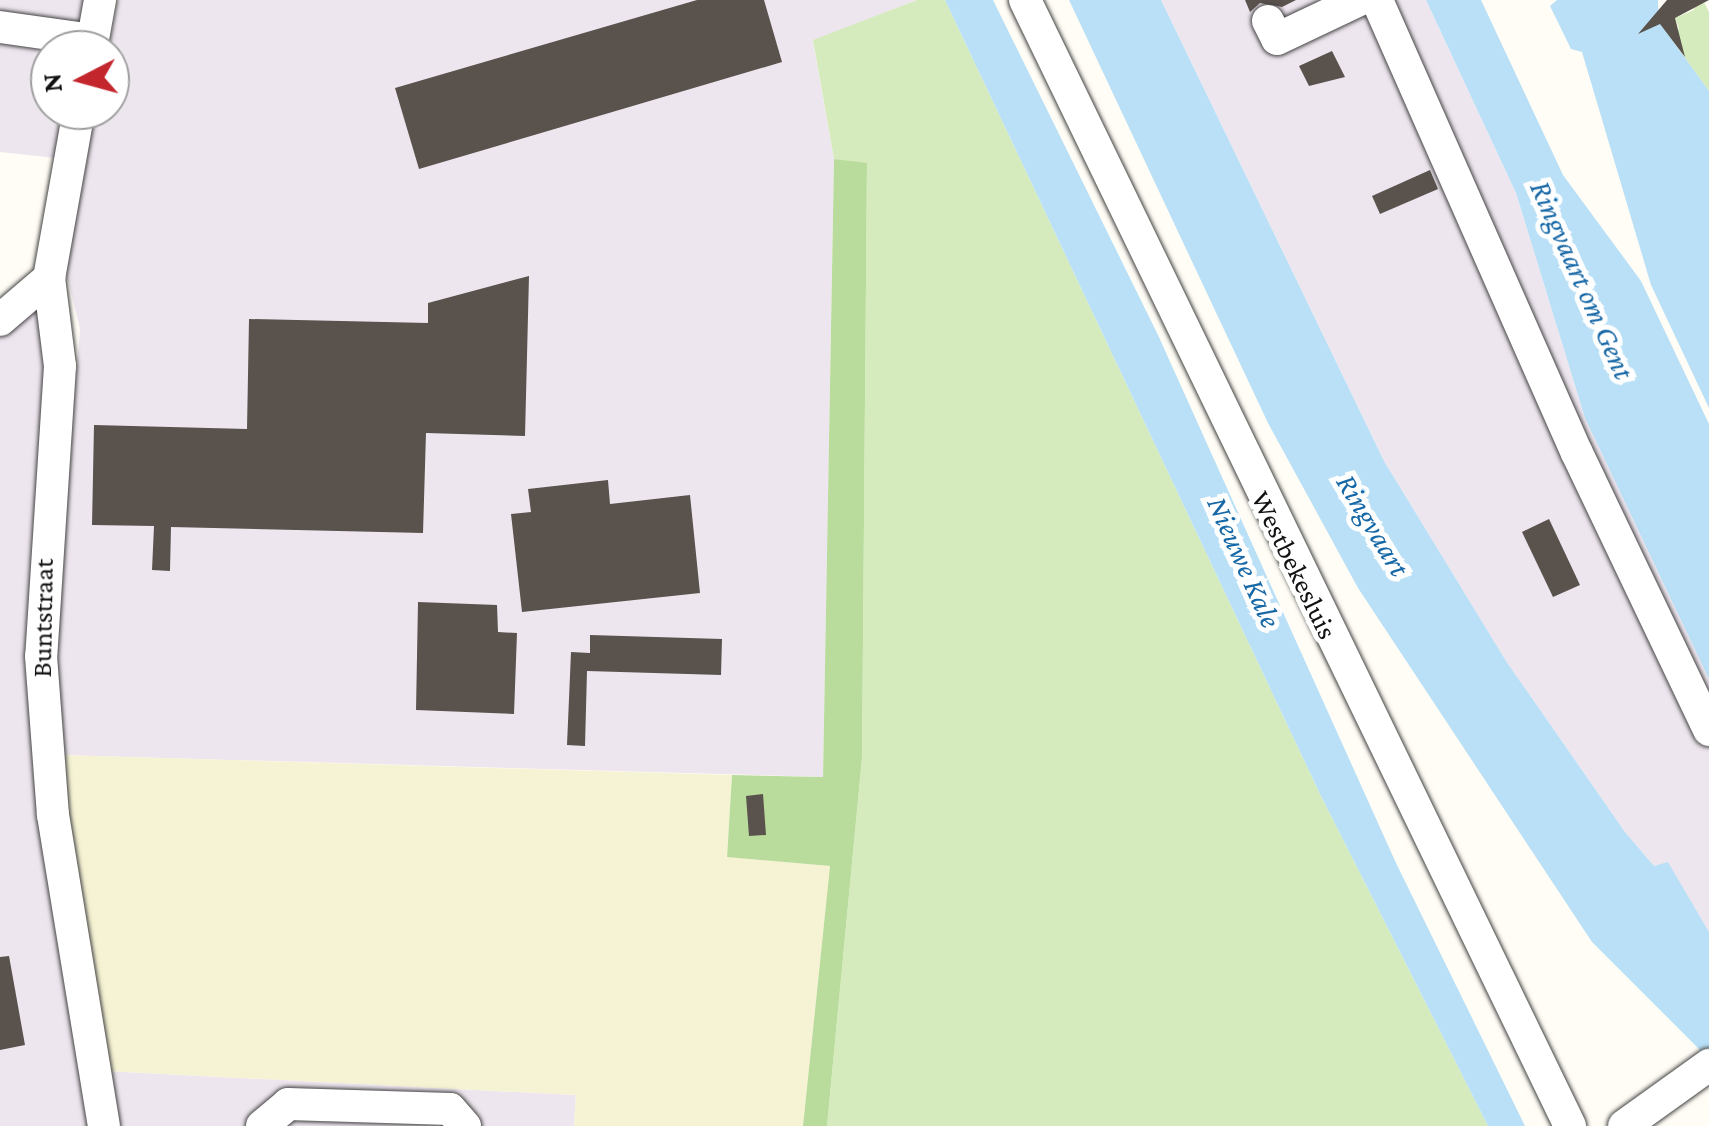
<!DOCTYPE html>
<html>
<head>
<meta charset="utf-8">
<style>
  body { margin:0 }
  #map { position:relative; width:1709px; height:1126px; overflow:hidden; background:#fffdf5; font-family:"Crimson Pro",serif }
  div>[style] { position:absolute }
  .industrial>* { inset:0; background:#eee6ef }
  .farmland>* { inset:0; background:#f6f3d4 }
  .green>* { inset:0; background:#d5ebbd }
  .forest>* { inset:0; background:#b9dc9c }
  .water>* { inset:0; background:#b9e0f7 }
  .building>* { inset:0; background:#5a524d }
  .roads { filter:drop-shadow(0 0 2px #444) drop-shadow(0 0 2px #444) }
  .minor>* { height:32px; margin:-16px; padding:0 16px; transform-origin:16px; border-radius:16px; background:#fff }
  span { translate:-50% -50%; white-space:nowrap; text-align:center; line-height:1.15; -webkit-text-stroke:10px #fff; paint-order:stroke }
  .street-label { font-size:28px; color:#111 }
  .water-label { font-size:30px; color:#1768a6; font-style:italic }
  .north { position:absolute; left:30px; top:30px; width:100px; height:100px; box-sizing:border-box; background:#fff; border:2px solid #a0a0a0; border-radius:50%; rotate:264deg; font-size:28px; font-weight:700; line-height:40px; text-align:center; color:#111 }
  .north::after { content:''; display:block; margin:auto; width:35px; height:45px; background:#c4262e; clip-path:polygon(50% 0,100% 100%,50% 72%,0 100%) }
</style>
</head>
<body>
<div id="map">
  <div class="industrial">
    <i style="clip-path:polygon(0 0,84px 0,75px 50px,50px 50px,50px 110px,65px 110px,56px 158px,0 152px)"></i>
    <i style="clip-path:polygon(118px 0,917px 0,813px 41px,834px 159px,823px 777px,59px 755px,54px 656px,80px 329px,65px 268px,96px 110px,110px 110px,108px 50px)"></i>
    <i style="clip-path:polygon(1161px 0,1426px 0,1516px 193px,1585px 418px,1709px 679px,1709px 932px,1668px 863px,1654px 866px,1625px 832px,1506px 661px,1384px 461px)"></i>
    <i style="clip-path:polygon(37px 311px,48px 357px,30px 574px,93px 1126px,0 1126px,0 336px)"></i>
    <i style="clip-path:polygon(106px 1071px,576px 1095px,574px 1126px,115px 1126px)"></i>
  </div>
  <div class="farmland">
    <i style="clip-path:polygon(59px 755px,732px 775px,727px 856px,830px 866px,803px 1126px,574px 1126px,576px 1095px,106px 1071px)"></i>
  </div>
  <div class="green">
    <i style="clip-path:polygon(917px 0,945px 0,1320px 794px,1488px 1126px,827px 1126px,862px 758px,867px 164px,834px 159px,813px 40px)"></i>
    <i style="clip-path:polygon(1689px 0,1703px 0,1709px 12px,1709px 91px,1668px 35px,1679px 29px,1675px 18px,1694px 10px)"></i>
  </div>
  <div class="forest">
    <i style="clip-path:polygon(834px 159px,867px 163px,862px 758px,827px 1126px,803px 1126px,830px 866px,727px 857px,732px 775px,823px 777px)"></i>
  </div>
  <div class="water">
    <i style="clip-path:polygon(945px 0,993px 0,1158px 335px,1396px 863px,1525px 1126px,1488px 1126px,1320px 794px)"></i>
    <i style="clip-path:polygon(1069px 0,1161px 0,1384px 461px,1506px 661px,1625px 832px,1654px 866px,1668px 862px,1709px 932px,1709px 1059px,1592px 942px,1358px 588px,1268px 423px)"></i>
    <i style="clip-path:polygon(1426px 0,1481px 0,1563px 175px,1641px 281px,1709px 424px,1709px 679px,1585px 418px,1516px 193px)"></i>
    <i style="clip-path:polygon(1557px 0,1658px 0,1659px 22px,1709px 91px,1709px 408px,1651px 285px,1582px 52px,1571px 49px,1550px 6px)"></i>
  </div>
  <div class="building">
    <i style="clip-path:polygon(697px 0,764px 0,782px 62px,419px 169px,395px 88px)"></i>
    <i style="clip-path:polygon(1245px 0,1296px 0,1282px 7px,1260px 3px,1250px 12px)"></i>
    <i style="clip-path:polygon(1667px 0,1709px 0,1675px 18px,1685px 57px,1660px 24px,1638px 34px)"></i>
    <i style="clip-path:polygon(1332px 51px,1345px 77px,1309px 86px,1299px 66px)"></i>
    <i style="clip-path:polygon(1430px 170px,1438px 189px,1380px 214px,1372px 196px)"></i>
    <i style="clip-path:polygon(529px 276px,525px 436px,426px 433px,423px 533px,171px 527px,170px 571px,152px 570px,154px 526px,92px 525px,94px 425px,247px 429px,249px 319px,428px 323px,428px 303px)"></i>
    <i style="clip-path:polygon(608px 480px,610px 504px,690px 495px,700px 593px,522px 612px,511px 514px,531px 512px,528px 489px)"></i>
    <i style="clip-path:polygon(1549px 519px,1580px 585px,1553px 597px,1522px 532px)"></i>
    <i style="clip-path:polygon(418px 602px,497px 605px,498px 632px,517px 633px,514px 714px,416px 710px)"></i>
    <i style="clip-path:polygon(590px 635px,722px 639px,721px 675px,587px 671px,585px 746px,567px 745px,571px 652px,590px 653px)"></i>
    <i style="clip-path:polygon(763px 794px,766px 835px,749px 836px,746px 796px)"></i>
    <i style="clip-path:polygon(9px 956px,25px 1045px,0 1050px,0 957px)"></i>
  </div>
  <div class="roads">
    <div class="minor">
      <i style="left:1025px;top:0;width:1251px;rotate:64.17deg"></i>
      <i style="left:1377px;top:0;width:495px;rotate:66.2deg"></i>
      <i style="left:1577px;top:453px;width:307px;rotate:64.5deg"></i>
      <i style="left:1268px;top:21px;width:20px;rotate:63deg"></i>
      <i style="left:1277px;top:39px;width:91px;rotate:-25.4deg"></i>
      <i style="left:0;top:27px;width:94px;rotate:8deg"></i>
      <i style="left:91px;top:50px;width:51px;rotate:-79.8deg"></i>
      <i style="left:79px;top:110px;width:171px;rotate:100.1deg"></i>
      <i style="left:49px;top:278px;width:89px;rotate:82.9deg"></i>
      <i style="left:60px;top:366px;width:291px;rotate:93.7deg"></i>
      <i style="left:41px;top:656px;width:159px;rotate:85.7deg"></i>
      <i style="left:53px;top:815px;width:315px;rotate:80.7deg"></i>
      <i style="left:0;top:320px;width:65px;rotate:-40.6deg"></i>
      <i style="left:262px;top:1126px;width:34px;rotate:-40deg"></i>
      <i style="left:288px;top:1104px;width:162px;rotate:1.8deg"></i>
      <i style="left:450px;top:1109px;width:23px;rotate:49deg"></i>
      <i style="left:1624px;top:1126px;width:105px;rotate:-35.7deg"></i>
    </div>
  </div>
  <div class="street-label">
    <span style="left:1294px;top:565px;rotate:64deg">Westbekesluis</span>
    <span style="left:43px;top:618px;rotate:-89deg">Buntstraat</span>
  </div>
  <div class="water-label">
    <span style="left:1582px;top:280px;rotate:66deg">Ringvaart om Gent</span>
    <span style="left:1373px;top:525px;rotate:59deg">Ringvaart</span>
    <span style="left:1244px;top:562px;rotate:66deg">Nieuwe Kale</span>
  </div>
  <div class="north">N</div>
</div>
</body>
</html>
